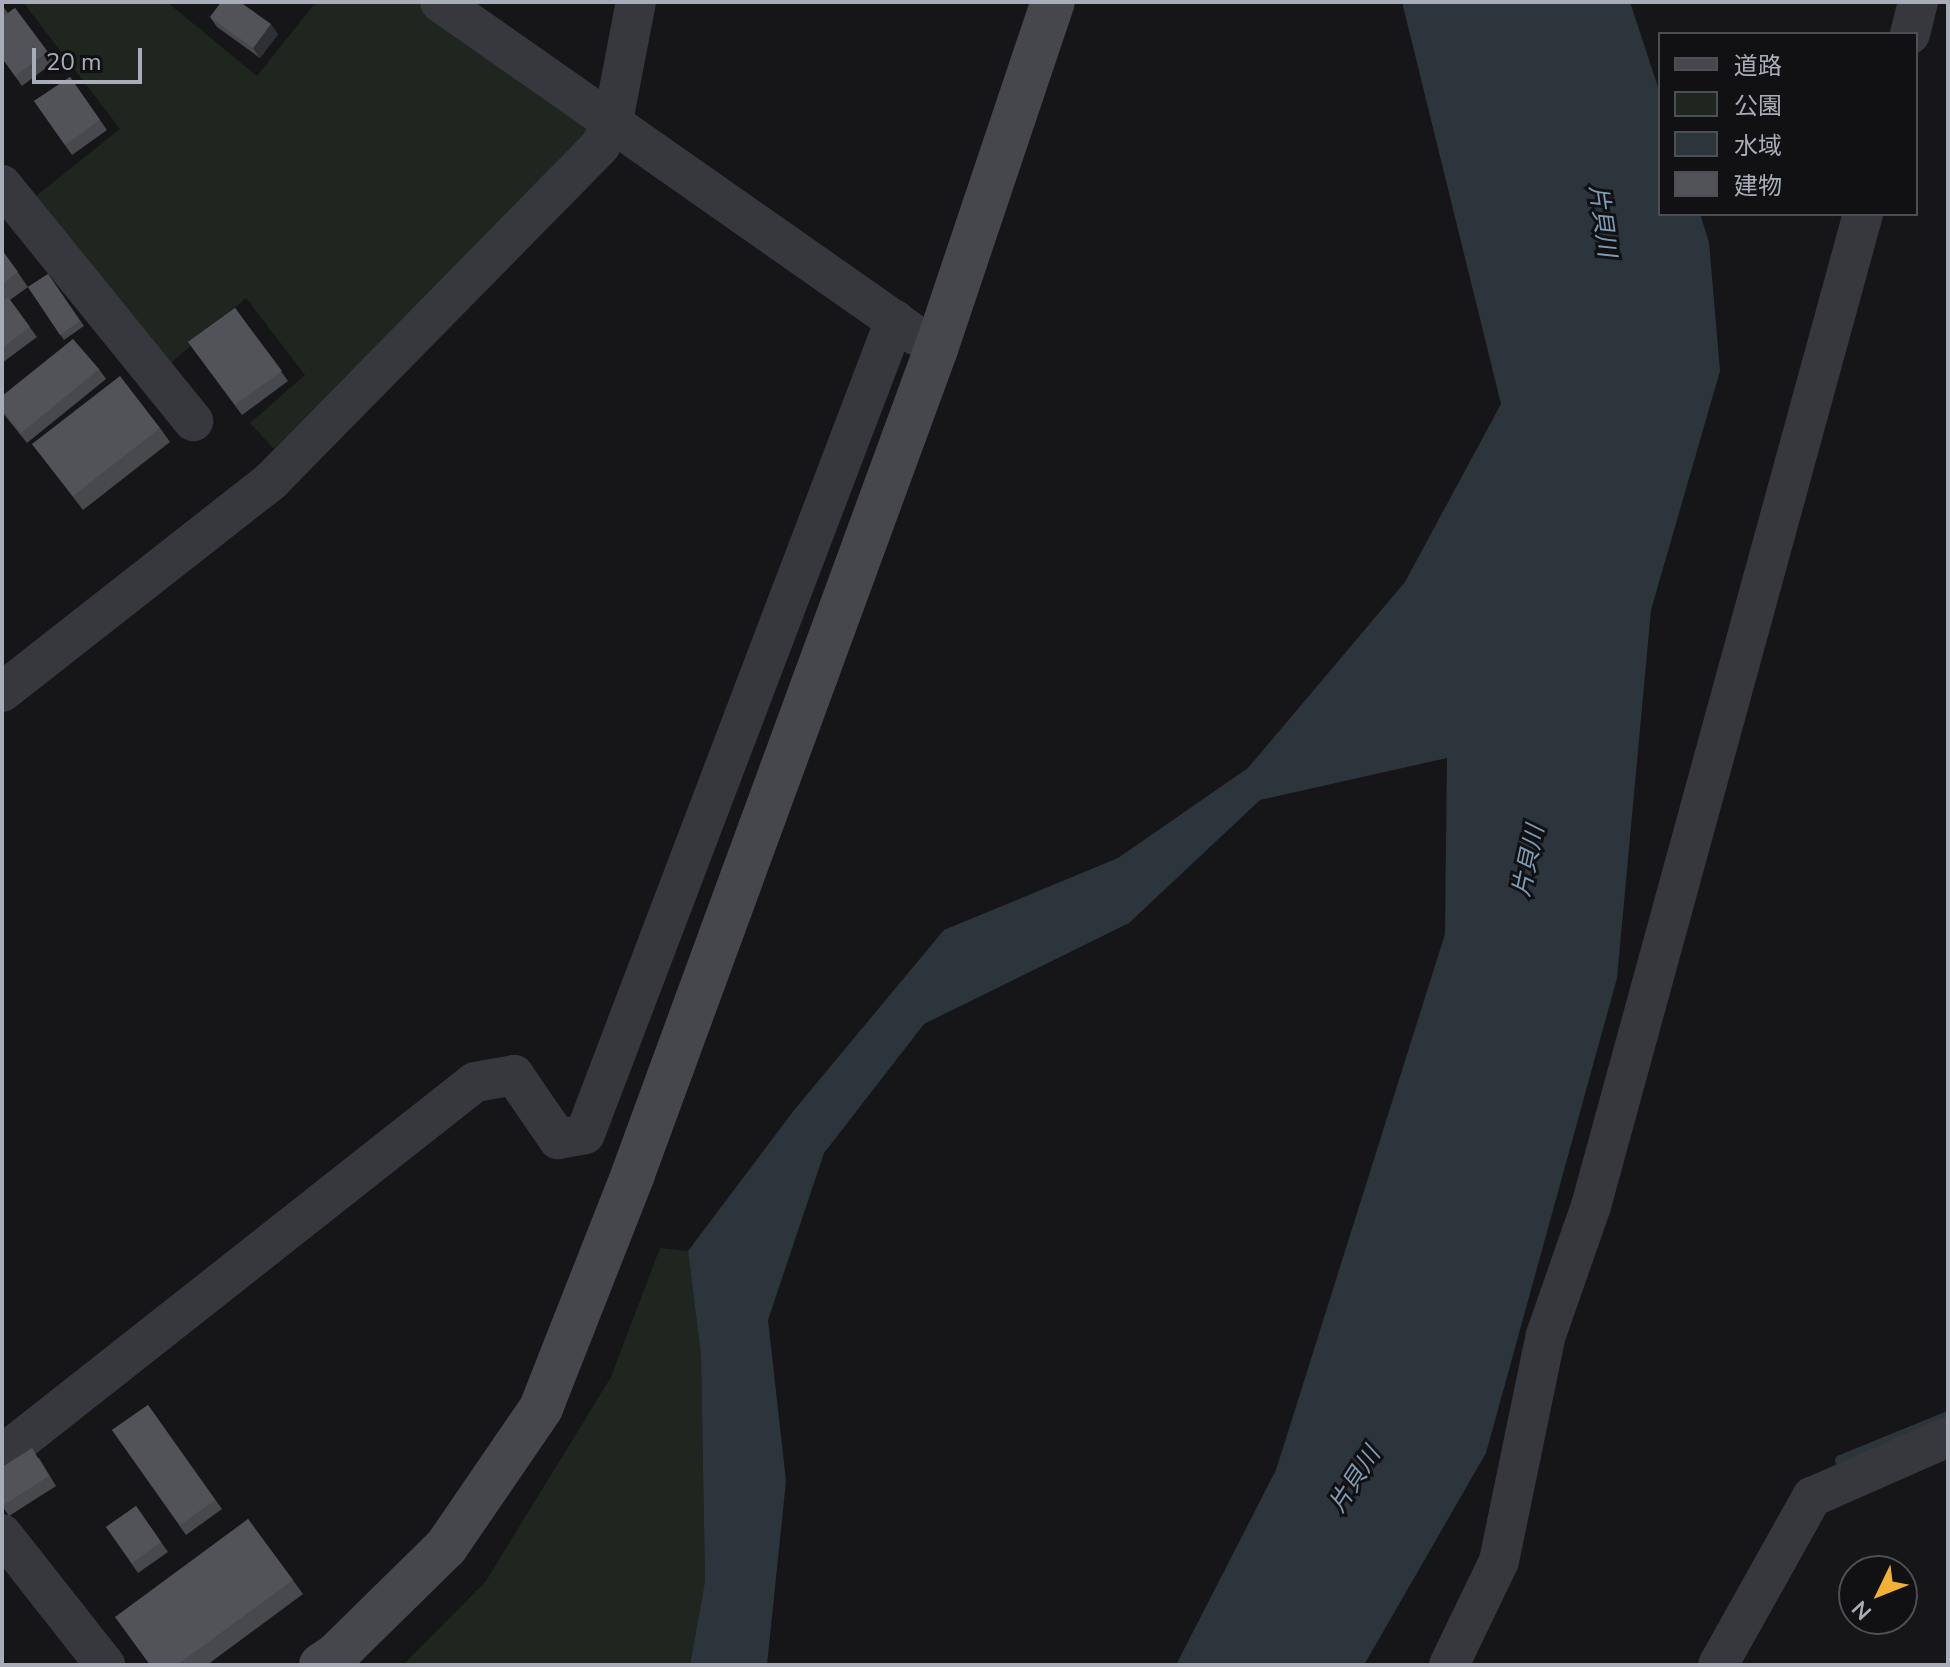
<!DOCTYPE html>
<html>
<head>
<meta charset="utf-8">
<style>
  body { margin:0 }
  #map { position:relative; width:1950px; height:1667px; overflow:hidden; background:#161618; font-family:"Nunito Sans","Noto Sans JP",sans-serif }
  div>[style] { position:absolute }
  .green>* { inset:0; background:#1e261f }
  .water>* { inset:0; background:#2c353c }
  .stream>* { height:11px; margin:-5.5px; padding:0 5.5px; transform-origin:5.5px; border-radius:5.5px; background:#2c353c }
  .street>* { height:40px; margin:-20px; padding:0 20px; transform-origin:20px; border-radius:20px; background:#37383d }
  .secondary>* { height:44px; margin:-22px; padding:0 22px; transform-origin:22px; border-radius:22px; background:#45474d }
  .wall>* { inset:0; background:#47494d }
  .shaded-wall>* { inset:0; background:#2f3033 }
  .building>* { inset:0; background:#525359 }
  span { translate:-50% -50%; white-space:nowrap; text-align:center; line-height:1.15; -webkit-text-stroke:6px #111113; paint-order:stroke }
  .water-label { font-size:24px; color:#7f9bb3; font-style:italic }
  .frame { position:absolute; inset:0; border:4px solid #a8adb8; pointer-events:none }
  .legend { position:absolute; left:1658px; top:32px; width:260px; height:184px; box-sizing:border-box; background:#111113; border:2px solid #4d4f55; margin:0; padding:10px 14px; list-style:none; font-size:24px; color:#a8adb8 }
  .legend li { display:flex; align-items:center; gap:16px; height:40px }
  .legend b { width:40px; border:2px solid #4d4f55 }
  .north { position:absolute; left:1838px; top:1555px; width:80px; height:80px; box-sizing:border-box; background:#111113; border:2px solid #4d4f55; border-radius:50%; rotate:227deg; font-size:22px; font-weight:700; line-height:32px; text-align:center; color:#a8adb8 }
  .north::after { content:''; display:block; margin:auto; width:28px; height:36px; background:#f2b134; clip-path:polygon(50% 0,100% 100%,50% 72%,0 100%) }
  .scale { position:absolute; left:32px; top:48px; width:110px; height:36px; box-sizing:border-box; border:4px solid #a8adb8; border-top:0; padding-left:10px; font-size:24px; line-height:28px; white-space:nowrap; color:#a8adb8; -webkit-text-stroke:6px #111113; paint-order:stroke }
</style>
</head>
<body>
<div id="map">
  <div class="green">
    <i style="clip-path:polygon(23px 2px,167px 2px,257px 76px,316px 2px,416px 2px,589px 120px,587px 133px,274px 449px,250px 423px,305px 375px,246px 298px,170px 364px,36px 196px,120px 129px)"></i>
    <i style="clip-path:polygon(660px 1248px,688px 1251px,701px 1356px,705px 1581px,690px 1665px,403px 1665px,486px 1581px,611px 1377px)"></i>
  </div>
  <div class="water">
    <i style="clip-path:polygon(1402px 2px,1630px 2px,1660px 93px,1660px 214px,1700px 214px,1709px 242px,1720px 371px,1651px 610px,1617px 978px,1486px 1453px,1364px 1665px,1176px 1665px,1276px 1470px,1445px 934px,1447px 758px,1260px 800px,1129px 923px,924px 1024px,824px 1153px,768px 1320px,786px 1481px,767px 1665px,690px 1665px,705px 1581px,701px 1356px,688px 1251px,795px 1109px,944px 930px,1118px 858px,1248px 768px,1405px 582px,1501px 404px)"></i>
  </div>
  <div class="stream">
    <i style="left:1840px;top:1460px;width:117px;rotate:-22.2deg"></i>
  </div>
  <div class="street">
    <i style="left:440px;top:2px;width:580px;rotate:35.03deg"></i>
    <i style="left:1910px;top:34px;width:33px;rotate:-76deg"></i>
    <i style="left:2px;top:185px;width:304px;rotate:51deg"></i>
    <i style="left:2px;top:692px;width:342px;rotate:-38.1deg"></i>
    <i style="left:271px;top:481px;width:470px;rotate:-45.5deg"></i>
    <i style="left:600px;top:146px;width:28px;rotate:-63deg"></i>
    <i style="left:613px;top:121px;width:121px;rotate:-79.1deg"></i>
    <i style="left:2px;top:1455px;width:602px;rotate:-38.26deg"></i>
    <i style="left:475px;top:1082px;width:40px;rotate:-10deg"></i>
    <i style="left:514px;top:1075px;width:78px;rotate:55.5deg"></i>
    <i style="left:558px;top:1139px;width:27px;rotate:-10deg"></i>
    <i style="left:585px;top:1134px;width:871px;rotate:-69.15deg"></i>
    <i style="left:2px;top:1534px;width:167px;rotate:51.8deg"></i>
    <i style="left:1449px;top:1665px;width:115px;rotate:-64.3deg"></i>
    <i style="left:1499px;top:1561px;width:231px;rotate:-78.3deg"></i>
    <i style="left:1546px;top:1335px;width:137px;rotate:-70.8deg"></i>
    <i style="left:1591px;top:1206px;width:1029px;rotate:-74.67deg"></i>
    <i style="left:1718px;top:1665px;width:193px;rotate:-60.8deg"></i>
    <i style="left:1812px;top:1497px;width:149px;rotate:-23.8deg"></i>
  </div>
  <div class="secondary">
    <i style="left:321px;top:1665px;width:18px;rotate:-34deg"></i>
    <i style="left:336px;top:1655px;width:154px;rotate:-44.5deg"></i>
    <i style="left:446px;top:1547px;width:168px;rotate:-55.6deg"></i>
    <i style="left:541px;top:1408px;width:251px;rotate:-68.5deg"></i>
    <i style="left:633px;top:1174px;width:879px;rotate:-69.83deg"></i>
    <i style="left:936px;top:349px;width:366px;rotate:-71.4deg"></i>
  </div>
  <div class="wall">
    <i style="clip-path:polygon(2px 5px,8px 13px,15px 8px,54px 62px,22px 86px,2px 58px)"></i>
    <i style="clip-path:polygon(210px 17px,278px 34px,260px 58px,217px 27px)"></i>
    <i style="clip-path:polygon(70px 77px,107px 130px,72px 155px,34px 101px)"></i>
    <i style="clip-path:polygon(2px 250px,28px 287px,10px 300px,37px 337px,2px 363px)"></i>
    <i style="clip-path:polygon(48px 274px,84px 326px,64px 340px,28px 287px)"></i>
    <i style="clip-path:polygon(235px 308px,288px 381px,242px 415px,188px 342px)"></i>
    <i style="clip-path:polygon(99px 369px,106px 379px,27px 443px,2px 412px,2px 396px)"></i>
    <i style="clip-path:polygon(160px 428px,170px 442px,83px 510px,32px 444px)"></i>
    <i style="clip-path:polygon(148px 1405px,222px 1509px,186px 1535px,112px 1430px)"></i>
    <i style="clip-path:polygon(39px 1458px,56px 1486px,9px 1516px,2px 1506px)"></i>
    <i style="clip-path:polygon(136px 1506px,168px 1552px,138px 1573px,106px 1527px)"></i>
    <i style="clip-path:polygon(248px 1519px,303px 1594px,207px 1665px,149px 1665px)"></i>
  </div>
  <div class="shaded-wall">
    <i style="clip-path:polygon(271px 24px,278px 34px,260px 58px,253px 48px)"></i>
  </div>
  <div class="building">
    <i style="clip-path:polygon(221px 2px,240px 2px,271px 24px,253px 48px,210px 17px)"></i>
    <i style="clip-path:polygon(15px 8px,48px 52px,15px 76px,2px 58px,2px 17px)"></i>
    <i style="clip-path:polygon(70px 77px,100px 120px,65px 145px,34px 101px)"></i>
    <i style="clip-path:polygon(2px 250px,18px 272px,2px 284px)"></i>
    <i style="clip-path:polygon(48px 274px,80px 321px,60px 335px,28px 287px)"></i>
    <i style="clip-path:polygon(8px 297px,30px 327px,2px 348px,2px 302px)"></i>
    <i style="clip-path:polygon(235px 308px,282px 371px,235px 405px,188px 342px)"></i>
    <i style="clip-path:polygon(73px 339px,99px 369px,21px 433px,2px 410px,2px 396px)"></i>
    <i style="clip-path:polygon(120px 376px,160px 428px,73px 496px,32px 444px)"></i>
    <i style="clip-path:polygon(148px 1405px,215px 1500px,180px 1525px,112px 1430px)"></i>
    <i style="clip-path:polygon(32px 1448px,49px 1476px,2px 1506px,2px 1467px)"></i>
    <i style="clip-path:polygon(136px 1506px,161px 1542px,132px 1563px,106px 1527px)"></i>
    <i style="clip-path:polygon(248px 1519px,293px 1580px,177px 1665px,150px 1665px,115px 1617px)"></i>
  </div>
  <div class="water-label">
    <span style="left:1602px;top:221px;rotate:82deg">片貝川</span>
    <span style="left:1529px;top:861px;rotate:-78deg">片貝川</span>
    <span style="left:1355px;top:1480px;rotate:-57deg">片貝川</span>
  </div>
  <div class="frame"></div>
  <ul class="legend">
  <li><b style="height:10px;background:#45474d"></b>道路</li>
  <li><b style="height:22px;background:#1e261f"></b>公園</li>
  <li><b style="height:22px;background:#2c353c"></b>水域</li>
  <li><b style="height:22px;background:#525359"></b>建物</li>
  </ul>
  <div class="north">N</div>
  <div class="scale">20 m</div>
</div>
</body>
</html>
